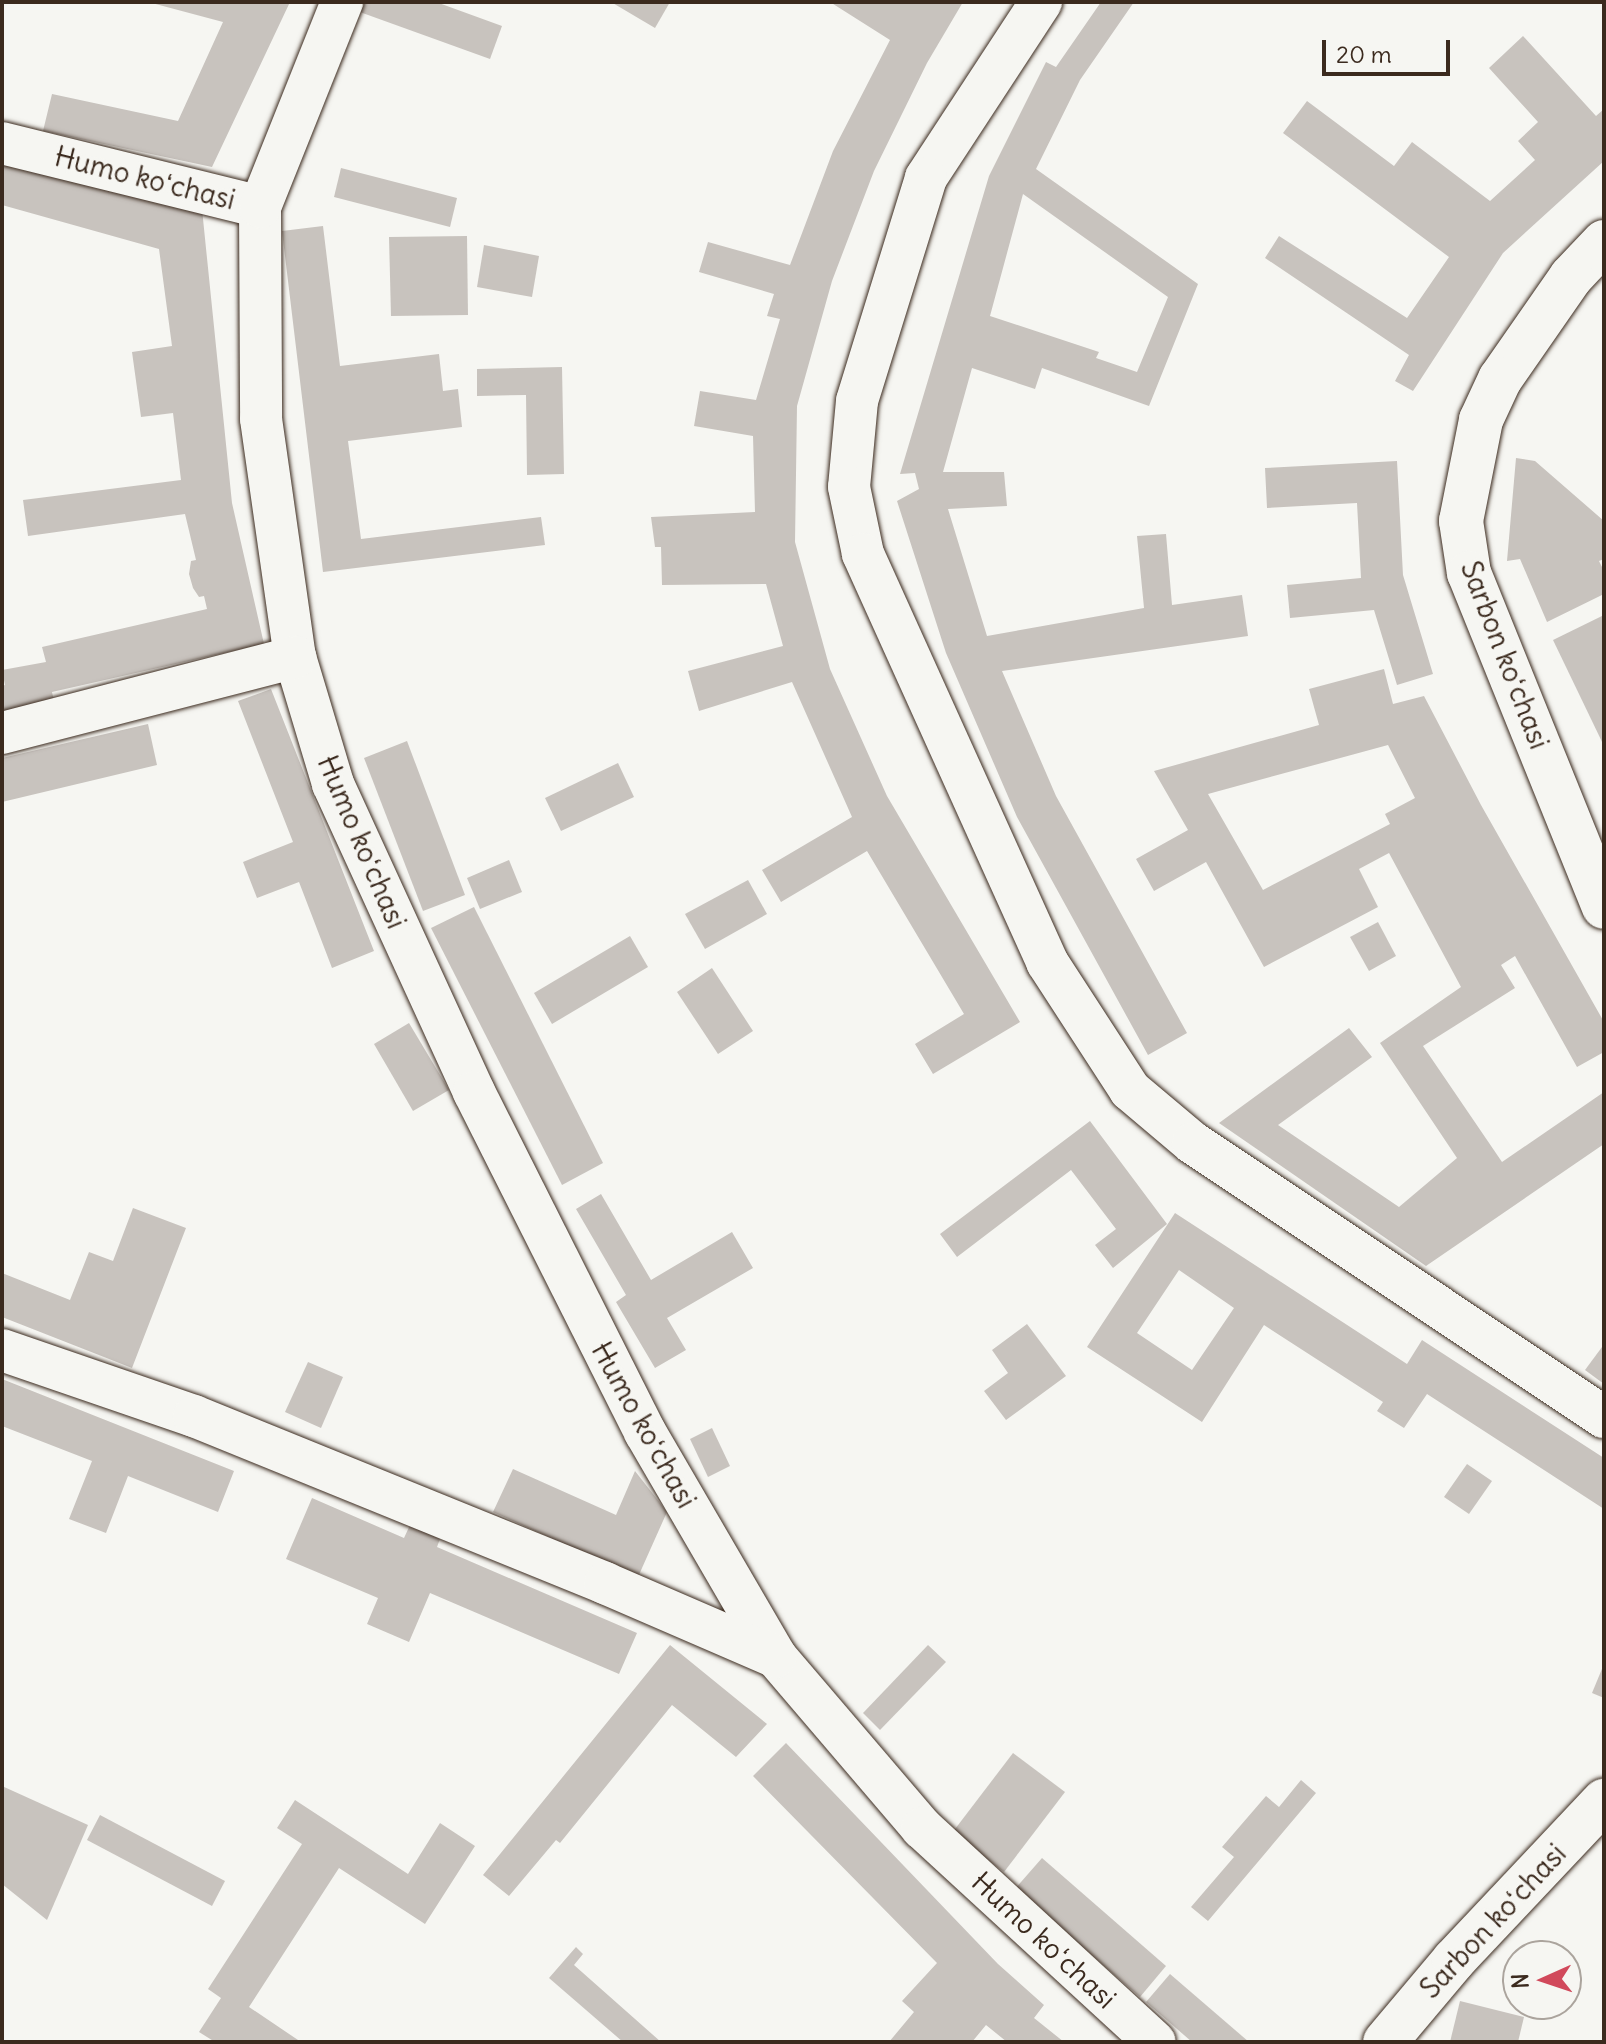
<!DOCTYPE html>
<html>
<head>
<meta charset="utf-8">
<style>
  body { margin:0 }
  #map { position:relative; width:1606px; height:2044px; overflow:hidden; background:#f6f6f2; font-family:Delius,sans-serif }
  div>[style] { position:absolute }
  .building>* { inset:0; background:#c8c3be }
  .roads { filter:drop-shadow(0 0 2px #3b2a1e) drop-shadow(0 0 2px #3b2a1e) }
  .minor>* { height:42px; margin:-21px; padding:0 21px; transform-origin:21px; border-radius:21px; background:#f6f6f2 }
  .tertiary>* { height:44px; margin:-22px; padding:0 22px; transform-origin:22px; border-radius:22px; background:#f6f6f2 }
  span { translate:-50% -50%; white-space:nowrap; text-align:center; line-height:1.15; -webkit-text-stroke:7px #f6f6f2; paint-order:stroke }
  .street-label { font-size:28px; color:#3b2a1e }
  .frame { position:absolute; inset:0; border:4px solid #3b2a1e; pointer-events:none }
  .north { position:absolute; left:1502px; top:1940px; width:80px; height:80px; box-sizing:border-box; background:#f6f6f2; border:2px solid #aba49d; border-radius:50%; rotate:267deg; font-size:22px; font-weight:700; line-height:32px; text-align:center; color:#3b2a1e }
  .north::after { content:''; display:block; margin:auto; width:28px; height:36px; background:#d1495b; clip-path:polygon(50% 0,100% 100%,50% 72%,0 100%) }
  .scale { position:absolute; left:1322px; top:40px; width:128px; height:36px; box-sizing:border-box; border:4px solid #3b2a1e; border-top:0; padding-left:10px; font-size:24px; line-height:28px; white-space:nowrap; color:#3b2a1e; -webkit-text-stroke:6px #f6f6f2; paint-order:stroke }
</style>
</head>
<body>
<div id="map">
  <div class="building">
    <i style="clip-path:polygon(148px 2px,290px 2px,212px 167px,43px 131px,52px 94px,178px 121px,223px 22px)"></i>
    <i style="clip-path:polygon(360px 2px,436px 2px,502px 26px,490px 59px,357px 11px)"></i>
    <i style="clip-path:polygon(611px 2px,670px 2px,655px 28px)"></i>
    <i style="clip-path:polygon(830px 2px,963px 2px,927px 63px,874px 171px,832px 281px,797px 406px,795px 542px,830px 669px,887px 796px,1020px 1022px,933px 1074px,915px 1044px,964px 1014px,867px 851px,781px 902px,762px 870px,852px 817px,792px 682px,699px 711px,688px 671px,783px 646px,766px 584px,662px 585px,661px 547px,655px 547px,651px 517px,755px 512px,753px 436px,694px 426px,700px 391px,756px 400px,780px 319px,767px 316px,774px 294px,699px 272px,708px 242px,790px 265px,833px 151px,890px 40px)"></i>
    <i style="clip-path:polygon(evenodd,1101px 2px,1134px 2px,1080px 80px,1036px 169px,1198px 284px,1149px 406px,1042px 368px,1035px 389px,972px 368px,943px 472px,1004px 472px,1007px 506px,948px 509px,987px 636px,1144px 608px,1137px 536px,1166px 534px,1172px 605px,1242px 595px,1248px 636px,1002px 671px,1056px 796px,1187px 1033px,1148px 1055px,1017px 817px,946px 653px,897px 501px,919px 489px,915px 473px,900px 474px,989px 176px,1046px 62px,1056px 67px,1101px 2px,1023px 194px,1168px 297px,1137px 372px,1096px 358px,1099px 352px,990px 316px,1023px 194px)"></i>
    <i style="clip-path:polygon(1523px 36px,1596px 116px,1604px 109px,1604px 161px,1503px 253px,1413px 391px,1395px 381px,1409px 355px,1265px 258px,1279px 236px,1407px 318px,1449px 257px,1283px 133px,1307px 101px,1394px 166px,1412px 142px,1490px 201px,1535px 160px,1518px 141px,1538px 122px,1489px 68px)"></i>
    <i style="clip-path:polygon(2px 158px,202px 209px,232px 503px,264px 644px,52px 692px,57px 715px,2px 726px,2px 686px,5px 685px,2px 670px,46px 662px,42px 647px,207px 609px,204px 596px,199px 597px,193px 588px,189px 574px,191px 561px,196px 560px,185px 514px,28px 536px,23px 500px,181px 480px,173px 413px,141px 417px,132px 352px,172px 346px,159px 249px,2px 205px)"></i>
    <i style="clip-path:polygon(341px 168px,457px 198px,450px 227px,334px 197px)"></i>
    <i style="clip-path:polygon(323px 226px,340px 366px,439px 354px,443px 391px,458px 389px,462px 427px,348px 441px,361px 539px,541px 517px,545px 545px,323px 572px,282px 231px)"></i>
    <i style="clip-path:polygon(467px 236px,468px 315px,391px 316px,389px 237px)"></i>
    <i style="clip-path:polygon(484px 245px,539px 256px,532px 297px,477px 287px)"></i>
    <i style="clip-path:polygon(562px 367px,564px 474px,527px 475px,526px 395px,477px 396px,477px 369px)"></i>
    <i style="clip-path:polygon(1516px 458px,1535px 461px,1604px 521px,1604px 559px,1599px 561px,1604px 571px,1604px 594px,1547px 622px,1520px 559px,1507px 561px)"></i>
    <i style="clip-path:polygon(1397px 461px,1403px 575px,1433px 674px,1397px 685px,1374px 610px,1290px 618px,1287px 585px,1361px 578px,1357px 503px,1267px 508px,1265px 468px)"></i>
    <i style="clip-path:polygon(1604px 615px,1604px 746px,1553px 640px)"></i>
    <i style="clip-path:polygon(evenodd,1384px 669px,1393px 704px,1424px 696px,1481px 805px,1604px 1022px,1604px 1052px,1577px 1067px,1515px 956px,1501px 965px,1515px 988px,1423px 1046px,1502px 1162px,1604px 1092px,1604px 1144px,1426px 1266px,1219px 1123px,1349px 1028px,1372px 1057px,1278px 1125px,1399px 1207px,1457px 1158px,1380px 1043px,1461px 987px,1389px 853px,1359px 869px,1378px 907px,1264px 967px,1206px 862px,1154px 891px,1136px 859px,1188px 830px,1154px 771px,1319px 725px,1309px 689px,1384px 669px,1388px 745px,1415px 798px,1385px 814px,1390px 824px,1263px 890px,1208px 794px,1388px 745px)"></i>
    <i style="clip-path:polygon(271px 689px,374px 951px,332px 968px,299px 882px,257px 898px,243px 862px,293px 842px,238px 701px)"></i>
    <i style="clip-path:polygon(148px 724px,157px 765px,2px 802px,2px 758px)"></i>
    <i style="clip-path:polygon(407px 741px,465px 895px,423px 911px,364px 758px)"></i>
    <i style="clip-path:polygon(618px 763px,634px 797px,561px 831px,545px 798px)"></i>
    <i style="clip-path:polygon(509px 860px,522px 892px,480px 909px,467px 878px)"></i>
    <i style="clip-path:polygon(748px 880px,767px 914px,705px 949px,685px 914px)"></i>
    <i style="clip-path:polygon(474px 907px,603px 1163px,562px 1185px,431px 928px)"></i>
    <i style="clip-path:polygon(1378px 922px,1396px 956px,1369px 971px,1350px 937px)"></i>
    <i style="clip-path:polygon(630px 936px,648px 967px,552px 1024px,534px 993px)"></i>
    <i style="clip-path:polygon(712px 968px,753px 1031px,718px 1054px,677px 992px)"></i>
    <i style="clip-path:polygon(409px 1023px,449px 1090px,413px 1111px,374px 1044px)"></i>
    <i style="clip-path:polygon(1090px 1121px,1167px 1224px,1113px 1268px,1095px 1245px,1116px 1229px,1071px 1170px,957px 1257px,940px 1234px)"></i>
    <i style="clip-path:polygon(601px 1194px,651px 1280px,732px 1232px,753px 1268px,667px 1318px,686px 1350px,655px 1368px,616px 1302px,626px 1295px,576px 1209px)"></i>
    <i style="clip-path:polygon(133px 1208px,186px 1228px,132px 1368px,2px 1317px,2px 1273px,70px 1300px,89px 1252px,113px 1261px)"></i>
    <i style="clip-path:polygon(evenodd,1175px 1213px,1407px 1364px,1422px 1340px,1604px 1458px,1604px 1509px,1427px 1394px,1404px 1428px,1377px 1411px,1383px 1402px,1264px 1325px,1202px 1422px,1087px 1347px,1175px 1213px,1179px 1270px,1234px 1308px,1192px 1370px,1137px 1333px,1179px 1270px)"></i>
    <i style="clip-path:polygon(1027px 1324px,1066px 1376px,1006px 1420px,984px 1391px,1008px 1373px,992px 1350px)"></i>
    <i style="clip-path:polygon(1602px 1347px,1604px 1349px,1604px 1384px,1585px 1370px)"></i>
    <i style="clip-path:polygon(308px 1362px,343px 1377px,321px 1428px,285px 1412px)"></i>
    <i style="clip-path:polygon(2px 1379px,234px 1471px,218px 1512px,128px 1476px,106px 1533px,69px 1519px,92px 1461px,2px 1426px)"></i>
    <i style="clip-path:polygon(712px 1428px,730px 1466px,708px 1477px,690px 1439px)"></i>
    <i style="clip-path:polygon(1467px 1464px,1492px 1481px,1469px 1514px,1444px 1497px)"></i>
    <i style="clip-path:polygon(513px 1469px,616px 1515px,635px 1471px,667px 1512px,638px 1577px,493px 1512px)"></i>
    <i style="clip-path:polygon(312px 1498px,404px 1538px,410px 1525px,440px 1539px,437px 1547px,637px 1633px,619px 1674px,430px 1593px,409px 1642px,367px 1624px,378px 1598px,286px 1559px)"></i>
    <i style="clip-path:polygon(670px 1645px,767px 1724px,736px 1757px,672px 1705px,560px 1843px,556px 1840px,509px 1896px,483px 1875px)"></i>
    <i style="clip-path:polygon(928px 1645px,946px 1662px,880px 1730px,863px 1713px)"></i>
    <i style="clip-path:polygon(1604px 1664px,1604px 1698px,1592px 1693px)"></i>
    <i style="clip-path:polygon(786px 1743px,998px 1964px,1044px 2005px,1034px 2018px,1064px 2042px,1007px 2042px,986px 2025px,972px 2042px,889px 2042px,914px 2012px,902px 2001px,937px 1963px,753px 1776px)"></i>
    <i style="clip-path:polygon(1013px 1753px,1065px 1792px,1004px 1872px,952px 1833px)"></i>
    <i style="clip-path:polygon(1301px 1780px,1316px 1793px,1208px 1921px,1191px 1907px,1234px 1857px,1222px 1847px,1266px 1796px,1279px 1807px)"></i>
    <i style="clip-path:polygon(2px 1786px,88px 1825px,47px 1920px,2px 1884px)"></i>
    <i style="clip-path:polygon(295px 1800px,408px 1874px,440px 1823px,475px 1846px,425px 1924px,339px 1868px,249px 2007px,301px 2042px,215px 2042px,199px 2032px,221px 1998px,208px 1989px,302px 1844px,277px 1828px)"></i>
    <i style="clip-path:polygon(100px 1815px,225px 1881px,212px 1906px,87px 1840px)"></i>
    <i style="clip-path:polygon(1042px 1858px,1166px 1966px,1140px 1997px,1015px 1889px)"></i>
    <i style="clip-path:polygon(576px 1947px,583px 1954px,574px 1965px,661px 2042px,623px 2042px,549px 1978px)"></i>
    <i style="clip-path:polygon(1170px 1974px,1249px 2042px,1192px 2042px,1146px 2002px)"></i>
    <i style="clip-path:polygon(1460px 2001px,1524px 2017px,1518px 2042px,1450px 2042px)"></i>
  </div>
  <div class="roads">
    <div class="minor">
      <i style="left:1041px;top:2px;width:210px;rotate:123.2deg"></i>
      <i style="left:926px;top:178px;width:233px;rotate:107.2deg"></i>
      <i style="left:857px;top:401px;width:86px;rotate:95.3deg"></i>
      <i style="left:849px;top:487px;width:68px;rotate:78.2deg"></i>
      <i style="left:863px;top:554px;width:448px;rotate:65.7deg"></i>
      <i style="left:1047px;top:962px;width:153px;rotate:57deg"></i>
      <i style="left:1130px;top:1090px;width:82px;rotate:40.1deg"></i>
      <i style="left:1193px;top:1143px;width:494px;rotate:33.7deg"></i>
      <i style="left:2px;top:143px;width:266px;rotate:13.9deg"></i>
      <i style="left:260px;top:207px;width:212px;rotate:89.7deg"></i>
      <i style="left:261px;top:419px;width:240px;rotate:81.9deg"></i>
      <i style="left:295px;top:657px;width:133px;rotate:73.3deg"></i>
      <i style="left:333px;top:784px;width:339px;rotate:65.4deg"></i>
      <i style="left:474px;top:1092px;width:381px;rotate:63.3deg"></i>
      <i style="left:645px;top:1432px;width:260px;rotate:59.8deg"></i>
      <i style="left:776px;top:1657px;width:225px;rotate:49.5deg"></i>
      <i style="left:922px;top:1828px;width:316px;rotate:42.6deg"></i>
      <i style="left:260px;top:207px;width:221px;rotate:-68.2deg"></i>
      <i style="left:2px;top:733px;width:303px;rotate:-14.5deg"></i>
      <i style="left:2px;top:1350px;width:203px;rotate:19deg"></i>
      <i style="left:194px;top:1416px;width:444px;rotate:22.1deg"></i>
      <i style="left:605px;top:1583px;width:186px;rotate:23.4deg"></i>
    </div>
    <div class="tertiary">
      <i style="left:1604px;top:242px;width:48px;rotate:133.3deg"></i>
      <i style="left:1571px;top:277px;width:124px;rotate:124.8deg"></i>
      <i style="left:1500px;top:379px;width:45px;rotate:114.9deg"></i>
      <i style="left:1481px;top:420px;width:103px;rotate:101.2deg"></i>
      <i style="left:1461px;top:521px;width:53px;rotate:81.3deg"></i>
      <i style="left:1469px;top:573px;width:360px;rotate:68deg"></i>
      <i style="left:1385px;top:2042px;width:107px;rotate:-49.9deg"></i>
      <i style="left:1454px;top:1960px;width:219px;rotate:-46.7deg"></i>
    </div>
  </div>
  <div class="street-label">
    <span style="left:145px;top:178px;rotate:14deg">Humo koʻchasi</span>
    <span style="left:1505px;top:655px;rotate:69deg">Sarbon koʻchasi</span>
    <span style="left:362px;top:842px;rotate:67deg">Humo koʻchasi</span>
    <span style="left:644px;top:1425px;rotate:61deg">Humo koʻchasi</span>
    <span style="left:1493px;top:1921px;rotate:-47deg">Sarbon koʻchasi</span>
    <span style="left:1044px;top:1940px;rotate:43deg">Humo koʻchasi</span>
  </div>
  <div class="frame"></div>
  <div class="north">N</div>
  <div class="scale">20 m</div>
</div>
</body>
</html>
